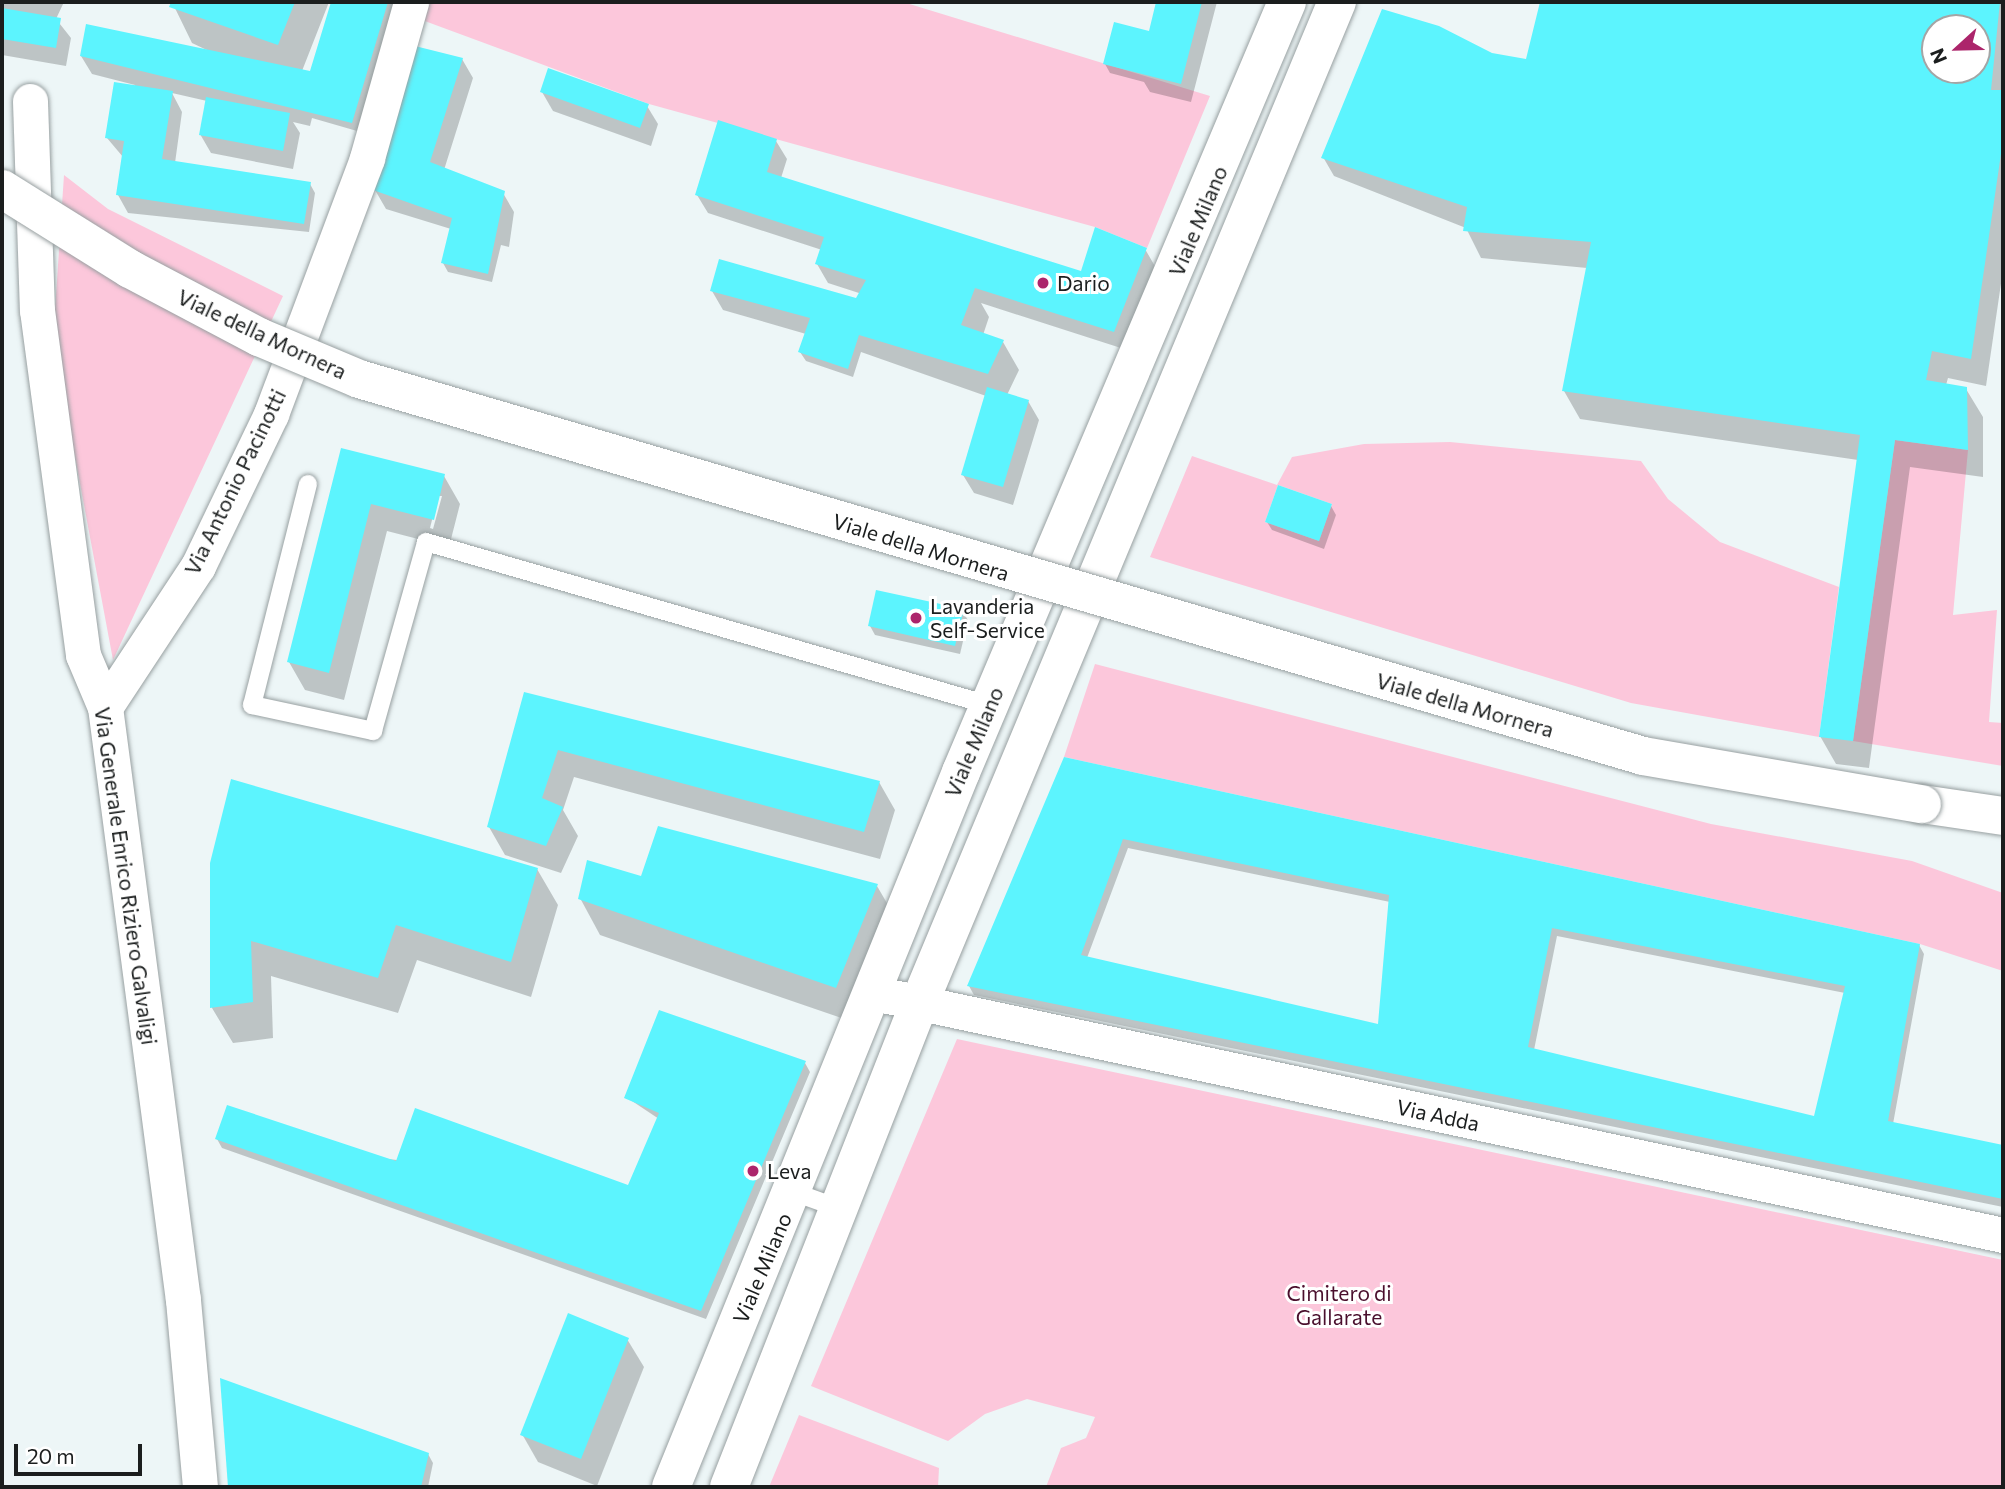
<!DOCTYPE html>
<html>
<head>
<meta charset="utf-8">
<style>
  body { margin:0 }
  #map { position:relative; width:2005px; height:1489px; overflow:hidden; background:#edf6f7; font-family:Commissioner,sans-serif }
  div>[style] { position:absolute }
  .green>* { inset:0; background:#fcc7db }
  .shadow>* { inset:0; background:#0003 }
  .building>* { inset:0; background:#5cf4fe }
  .roads { filter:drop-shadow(0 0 2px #98a0a1) drop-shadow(0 0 2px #98a0a1) }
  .lane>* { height:18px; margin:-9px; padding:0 9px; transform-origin:9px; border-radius:9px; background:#fff }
  .street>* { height:35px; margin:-17.5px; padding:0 17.5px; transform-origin:17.5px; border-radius:17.5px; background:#fff }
  .secondary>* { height:38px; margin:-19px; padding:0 19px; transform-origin:19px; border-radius:19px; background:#fff }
  .bridges { filter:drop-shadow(0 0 2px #98a0a1) drop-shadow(0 0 2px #98a0a1) }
  .secondary-bridge>* { height:38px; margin:-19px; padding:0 19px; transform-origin:19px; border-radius:19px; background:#fff }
  .dots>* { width:19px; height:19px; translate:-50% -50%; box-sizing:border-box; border:4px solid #fff; border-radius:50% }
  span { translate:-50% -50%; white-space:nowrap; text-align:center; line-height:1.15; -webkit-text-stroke:6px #fff; paint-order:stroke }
  .street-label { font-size:21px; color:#1b1e1e }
  .poi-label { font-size:21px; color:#1b1e1e }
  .left { translate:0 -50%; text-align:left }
  .park-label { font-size:21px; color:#4a0f2d }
  .frame { position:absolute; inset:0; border:4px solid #1b1e1e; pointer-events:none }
  .north { position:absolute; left:1921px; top:14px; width:70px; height:70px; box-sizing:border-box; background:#fff; border:2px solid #a4a5a5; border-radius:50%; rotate:248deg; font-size:19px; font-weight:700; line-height:28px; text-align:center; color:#1b1e1e }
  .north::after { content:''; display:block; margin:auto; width:24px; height:32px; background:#ac256b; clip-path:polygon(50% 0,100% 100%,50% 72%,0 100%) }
  .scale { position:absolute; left:14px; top:1444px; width:128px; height:32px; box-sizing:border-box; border:4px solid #1b1e1e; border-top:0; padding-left:9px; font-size:21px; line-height:24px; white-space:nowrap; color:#1b1e1e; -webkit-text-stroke:5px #fff; paint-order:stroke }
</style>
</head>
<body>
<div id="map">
  <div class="green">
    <i style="clip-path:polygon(427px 2px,903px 2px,1210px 96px,1147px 248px,1095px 227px,649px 104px,422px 20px)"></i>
    <i style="clip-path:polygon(64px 175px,108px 209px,283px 296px,113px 660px,58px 366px,55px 310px)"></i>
    <i style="clip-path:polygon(1895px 440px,1968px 450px,1953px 615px,1997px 610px,1989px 722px,2003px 723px,2003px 766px,1853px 741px)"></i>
    <i style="clip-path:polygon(evenodd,1450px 442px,1641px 461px,1668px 499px,1720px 542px,1839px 587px,1819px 737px,1631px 703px,1150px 557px,1192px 456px,1277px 485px,1292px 457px,1364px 444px,1450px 442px,1278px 485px,1332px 504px,1319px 541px,1265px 522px,1278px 485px)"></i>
    <i style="clip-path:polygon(1095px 664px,1711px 824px,1912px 861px,2003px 893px,2003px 971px,1920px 944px,1064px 757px)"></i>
    <i style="clip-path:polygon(957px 1039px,2003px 1260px,2003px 1487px,1046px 1487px,1061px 1448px,1086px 1438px,1095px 1417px,1027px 1399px,985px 1414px,948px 1441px,811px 1386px)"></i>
    <i style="clip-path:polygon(799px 1415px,939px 1468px,938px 1487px,769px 1487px)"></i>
  </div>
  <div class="shadow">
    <i style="clip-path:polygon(2px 2px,64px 2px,56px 19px,71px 38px,66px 66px,2px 55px)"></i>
    <i style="clip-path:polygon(172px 2px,329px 2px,302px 71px,311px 76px,333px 2px,395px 2px,357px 131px,312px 118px,310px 126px,293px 122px,300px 133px,293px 169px,211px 153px,200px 134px,207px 101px,172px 93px,182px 112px,175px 163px,310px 184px,315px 193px,309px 232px,128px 213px,118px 195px,123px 157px,107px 138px,135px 85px,92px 74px,81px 56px,211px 52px,192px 43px)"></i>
    <i style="clip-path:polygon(1158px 2px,1217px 2px,1191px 102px,1150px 92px,1144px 82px,1110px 73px,1105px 64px,1150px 33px)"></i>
    <i style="clip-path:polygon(evenodd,1541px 2px,2003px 2px,2003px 270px,1986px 386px,1948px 378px,1946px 385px,1966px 389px,1983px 417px,1983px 477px,1910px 467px,1869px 768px,1836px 764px,1820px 736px,1858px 460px,1580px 419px,1564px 391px,1587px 268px,1481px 258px,1466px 228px,1334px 176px,1323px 157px,1491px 54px,1528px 61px,1541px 2px,1935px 28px,1977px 28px,1977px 70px,1935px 70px,1935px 28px)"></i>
    <i style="clip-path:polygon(462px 59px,473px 78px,444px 170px,503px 193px,514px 212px,509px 247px,501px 245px,492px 282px,448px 272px,443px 263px,451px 229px,386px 209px,375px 190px)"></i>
    <i style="clip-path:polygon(542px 92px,647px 106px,658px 124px,651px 146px,553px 111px)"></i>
    <i style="clip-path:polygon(776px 141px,787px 159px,781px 178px,1082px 273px,1145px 249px,1156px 268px,1124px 349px,981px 303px,989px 317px,983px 335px,1003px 342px,1019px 370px,1007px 395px,1028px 401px,1039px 420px,1013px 505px,974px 493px,963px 475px,986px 396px,861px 352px,853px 377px,806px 361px,800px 352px,806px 334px,723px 310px,712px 291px,855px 300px,862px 294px,828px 283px,817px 264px,822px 250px,708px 213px,697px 195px)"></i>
    <i style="clip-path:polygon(evenodd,342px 450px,444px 476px,460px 504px,449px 547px,387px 531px,344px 700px,305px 690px,289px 662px,342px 450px,438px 496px,442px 496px,433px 529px,430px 528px,438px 496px)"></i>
    <i style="clip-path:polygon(1331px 506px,1336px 515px,1324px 549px,1272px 530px,1267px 522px)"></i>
    <i style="clip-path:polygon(962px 611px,968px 620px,960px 654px,875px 635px,870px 626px)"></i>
    <i style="clip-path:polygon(525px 694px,879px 782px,895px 810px,880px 859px,574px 777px,563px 810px,578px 836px,561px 873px,505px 855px,489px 827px)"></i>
    <i style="clip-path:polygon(evenodd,1065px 759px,1919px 945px,1924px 954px,1893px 1124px,2003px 1147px,2003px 1207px,974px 995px,969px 986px,1065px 759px,1128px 848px,1390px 902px,1380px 1027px,1087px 958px,1128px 848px,1065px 759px,1557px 936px,1845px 993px,1816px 1118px,1534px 1050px,1557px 936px)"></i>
    <i style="clip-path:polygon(212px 863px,537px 869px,558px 905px,531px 997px,417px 960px,398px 1013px,271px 976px,273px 1038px,233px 1043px,212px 1008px)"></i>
    <i style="clip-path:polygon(642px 878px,877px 886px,898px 922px,856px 1023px,600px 935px,580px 898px)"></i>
    <i style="clip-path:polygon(805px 1063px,810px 1072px,706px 1319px,222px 1148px,217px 1139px,629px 1187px,659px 1119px,626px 1097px)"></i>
    <i style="clip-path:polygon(627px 1339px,644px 1367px,597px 1486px,538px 1462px,522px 1434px)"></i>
    <i style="clip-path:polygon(222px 1381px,428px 1454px,433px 1463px,428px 1487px,230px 1487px)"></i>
  </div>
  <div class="building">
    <i style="clip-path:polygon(171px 2px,295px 2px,278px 45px,169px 7px)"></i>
    <i style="clip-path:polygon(331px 2px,388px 2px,352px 123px,80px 56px,86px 24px,310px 71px)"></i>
    <i style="clip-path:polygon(1156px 2px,1202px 2px,1181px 84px,1103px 64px,1114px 22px,1149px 31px)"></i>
    <i style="clip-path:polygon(evenodd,1540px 2px,2000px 2px,1991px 90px,2003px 90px,2003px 140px,1971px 359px,1932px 351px,1926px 380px,1967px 387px,1968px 450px,1895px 440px,1853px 741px,1819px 737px,1860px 435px,1562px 391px,1591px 242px,1463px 231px,1467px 207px,1321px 158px,1382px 9px,1439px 26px,1492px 53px,1526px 59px,1540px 2px,1935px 28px,1977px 28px,1977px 70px,1935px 70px,1935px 28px)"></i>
    <i style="clip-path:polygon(2px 8px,61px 18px,56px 48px,2px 39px)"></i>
    <i style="clip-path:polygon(415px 46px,463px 58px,430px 162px,505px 191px,488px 274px,441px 263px,452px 218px,373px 190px)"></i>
    <i style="clip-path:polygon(548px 68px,649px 104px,640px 128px,540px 92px)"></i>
    <i style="clip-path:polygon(114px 82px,173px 91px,162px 159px,311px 182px,304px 224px,116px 195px,124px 141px,105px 138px)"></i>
    <i style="clip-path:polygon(206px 97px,290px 113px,283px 151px,199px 135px)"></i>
    <i style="clip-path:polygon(718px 120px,777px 139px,767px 172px,1081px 271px,1095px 227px,1147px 248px,1114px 332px,975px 288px,961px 325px,1004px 340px,988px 374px,859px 335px,848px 369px,798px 352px,810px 318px,710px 291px,719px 259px,856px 298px,866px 280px,815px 264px,824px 237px,695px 195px)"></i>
    <i style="clip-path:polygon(987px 387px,1029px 400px,1003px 487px,961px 475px)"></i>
    <i style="clip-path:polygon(341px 448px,445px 474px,434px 520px,371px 504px,329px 673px,287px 662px)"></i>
    <i style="clip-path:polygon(1278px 485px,1332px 504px,1319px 541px,1265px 522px)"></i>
    <i style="clip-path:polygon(876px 590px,964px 609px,955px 646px,868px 626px)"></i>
    <i style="clip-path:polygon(524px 692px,880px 781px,864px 832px,558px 750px,542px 798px,563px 807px,546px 846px,487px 827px)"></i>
    <i style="clip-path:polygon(evenodd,1064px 757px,1920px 944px,1888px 1121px,2003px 1145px,2003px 1199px,967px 986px,1064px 757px,1123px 839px,1389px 895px,1378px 1024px,1081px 955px,1123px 839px,1064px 757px,1552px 928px,1845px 986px,1814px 1116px,1528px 1047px,1552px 928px)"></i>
    <i style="clip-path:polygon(231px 779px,538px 868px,511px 962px,396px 925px,378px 978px,251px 941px,253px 1002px,210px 1008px,210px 863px)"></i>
    <i style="clip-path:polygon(658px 826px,878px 884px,836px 988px,578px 899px,587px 860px,641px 876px)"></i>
    <i style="clip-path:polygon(659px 1010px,806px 1061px,701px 1311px,215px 1139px,227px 1105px,396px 1161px,415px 1108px,628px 1185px,659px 1113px,624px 1098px)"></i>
    <i style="clip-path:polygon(568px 1313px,629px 1338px,581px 1459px,520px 1435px)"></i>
    <i style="clip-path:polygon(220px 1378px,429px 1453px,421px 1487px,228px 1487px)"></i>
  </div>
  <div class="roads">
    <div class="lane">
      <i style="left:308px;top:484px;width:228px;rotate:104.2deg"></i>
      <i style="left:252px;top:705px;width:124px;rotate:12.1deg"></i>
      <i style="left:373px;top:731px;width:196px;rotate:-74.3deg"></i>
      <i style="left:426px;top:542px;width:586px;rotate:16.15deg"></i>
      <i style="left:794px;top:1192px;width:47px;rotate:20deg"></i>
    </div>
    <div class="street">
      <i style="left:30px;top:101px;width:209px;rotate:88.1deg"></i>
      <i style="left:37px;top:310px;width:348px;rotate:82.4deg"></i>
      <i style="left:83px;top:655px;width:56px;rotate:67.1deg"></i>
      <i style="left:105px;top:707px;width:598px;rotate:82.51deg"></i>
      <i style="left:183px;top:1300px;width:188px;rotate:84.8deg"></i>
      <i style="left:105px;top:707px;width:169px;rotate:-56.6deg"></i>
      <i style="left:198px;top:566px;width:169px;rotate:-64.3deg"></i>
      <i style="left:271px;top:414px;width:273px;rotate:-69.4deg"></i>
      <i style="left:367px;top:158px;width:162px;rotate:-74.2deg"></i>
      <i style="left:874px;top:993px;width:1155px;rotate:12.1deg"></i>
    </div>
    <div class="secondary">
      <i style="left:1922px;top:804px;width:82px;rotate:8.4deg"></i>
      <i style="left:671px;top:1487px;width:772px;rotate:-67.92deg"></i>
      <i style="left:961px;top:772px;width:836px;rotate:-67.05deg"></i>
      <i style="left:729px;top:1487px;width:519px;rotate:-68.53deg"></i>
      <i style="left:919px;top:1004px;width:1086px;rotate:-67.36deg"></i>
    </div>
  </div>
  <div class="bridges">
    <div class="secondary-bridge">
      <i style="left:2px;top:189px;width:151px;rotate:32deg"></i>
      <i style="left:130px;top:269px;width:146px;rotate:27.8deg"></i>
      <i style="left:259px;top:337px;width:108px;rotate:22.8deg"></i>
      <i style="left:359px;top:379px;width:1338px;rotate:16.36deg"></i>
      <i style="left:1643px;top:756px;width:283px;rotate:9.8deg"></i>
    </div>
  </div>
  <div class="dots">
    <i style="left:1043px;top:283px;background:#ac256b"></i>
    <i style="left:916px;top:618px;background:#ac256b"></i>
    <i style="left:753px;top:1171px;background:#ac256b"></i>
  </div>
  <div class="street-label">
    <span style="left:1198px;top:221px;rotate:-67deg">Viale Milano</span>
    <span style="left:262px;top:334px;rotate:25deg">Viale della Mornera</span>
    <span style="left:235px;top:482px;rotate:-64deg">Via Antonio Pacinotti</span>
    <span style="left:921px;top:547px;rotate:17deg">Viale della Mornera</span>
    <span style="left:1465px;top:705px;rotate:16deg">Viale della Mornera</span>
    <span style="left:974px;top:742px;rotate:-67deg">Viale Milano</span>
    <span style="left:126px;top:876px;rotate:82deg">Via Generale Enrico Riziero Galvaligi</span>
    <span style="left:1438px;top:1115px;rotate:12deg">Via Adda</span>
    <span style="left:762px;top:1268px;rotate:-67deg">Viale Milano</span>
  </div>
  <div class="poi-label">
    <span class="left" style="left:1057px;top:283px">Dario</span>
    <span class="left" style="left:930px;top:618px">Lavanderia<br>Self-Service</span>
    <span class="left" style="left:767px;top:1171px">Leva</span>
  </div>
  <div class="park-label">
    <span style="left:1339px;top:1305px">Cimitero di<br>Gallarate</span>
  </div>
  <div class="frame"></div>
  <div class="north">N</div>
  <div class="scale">20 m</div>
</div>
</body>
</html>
